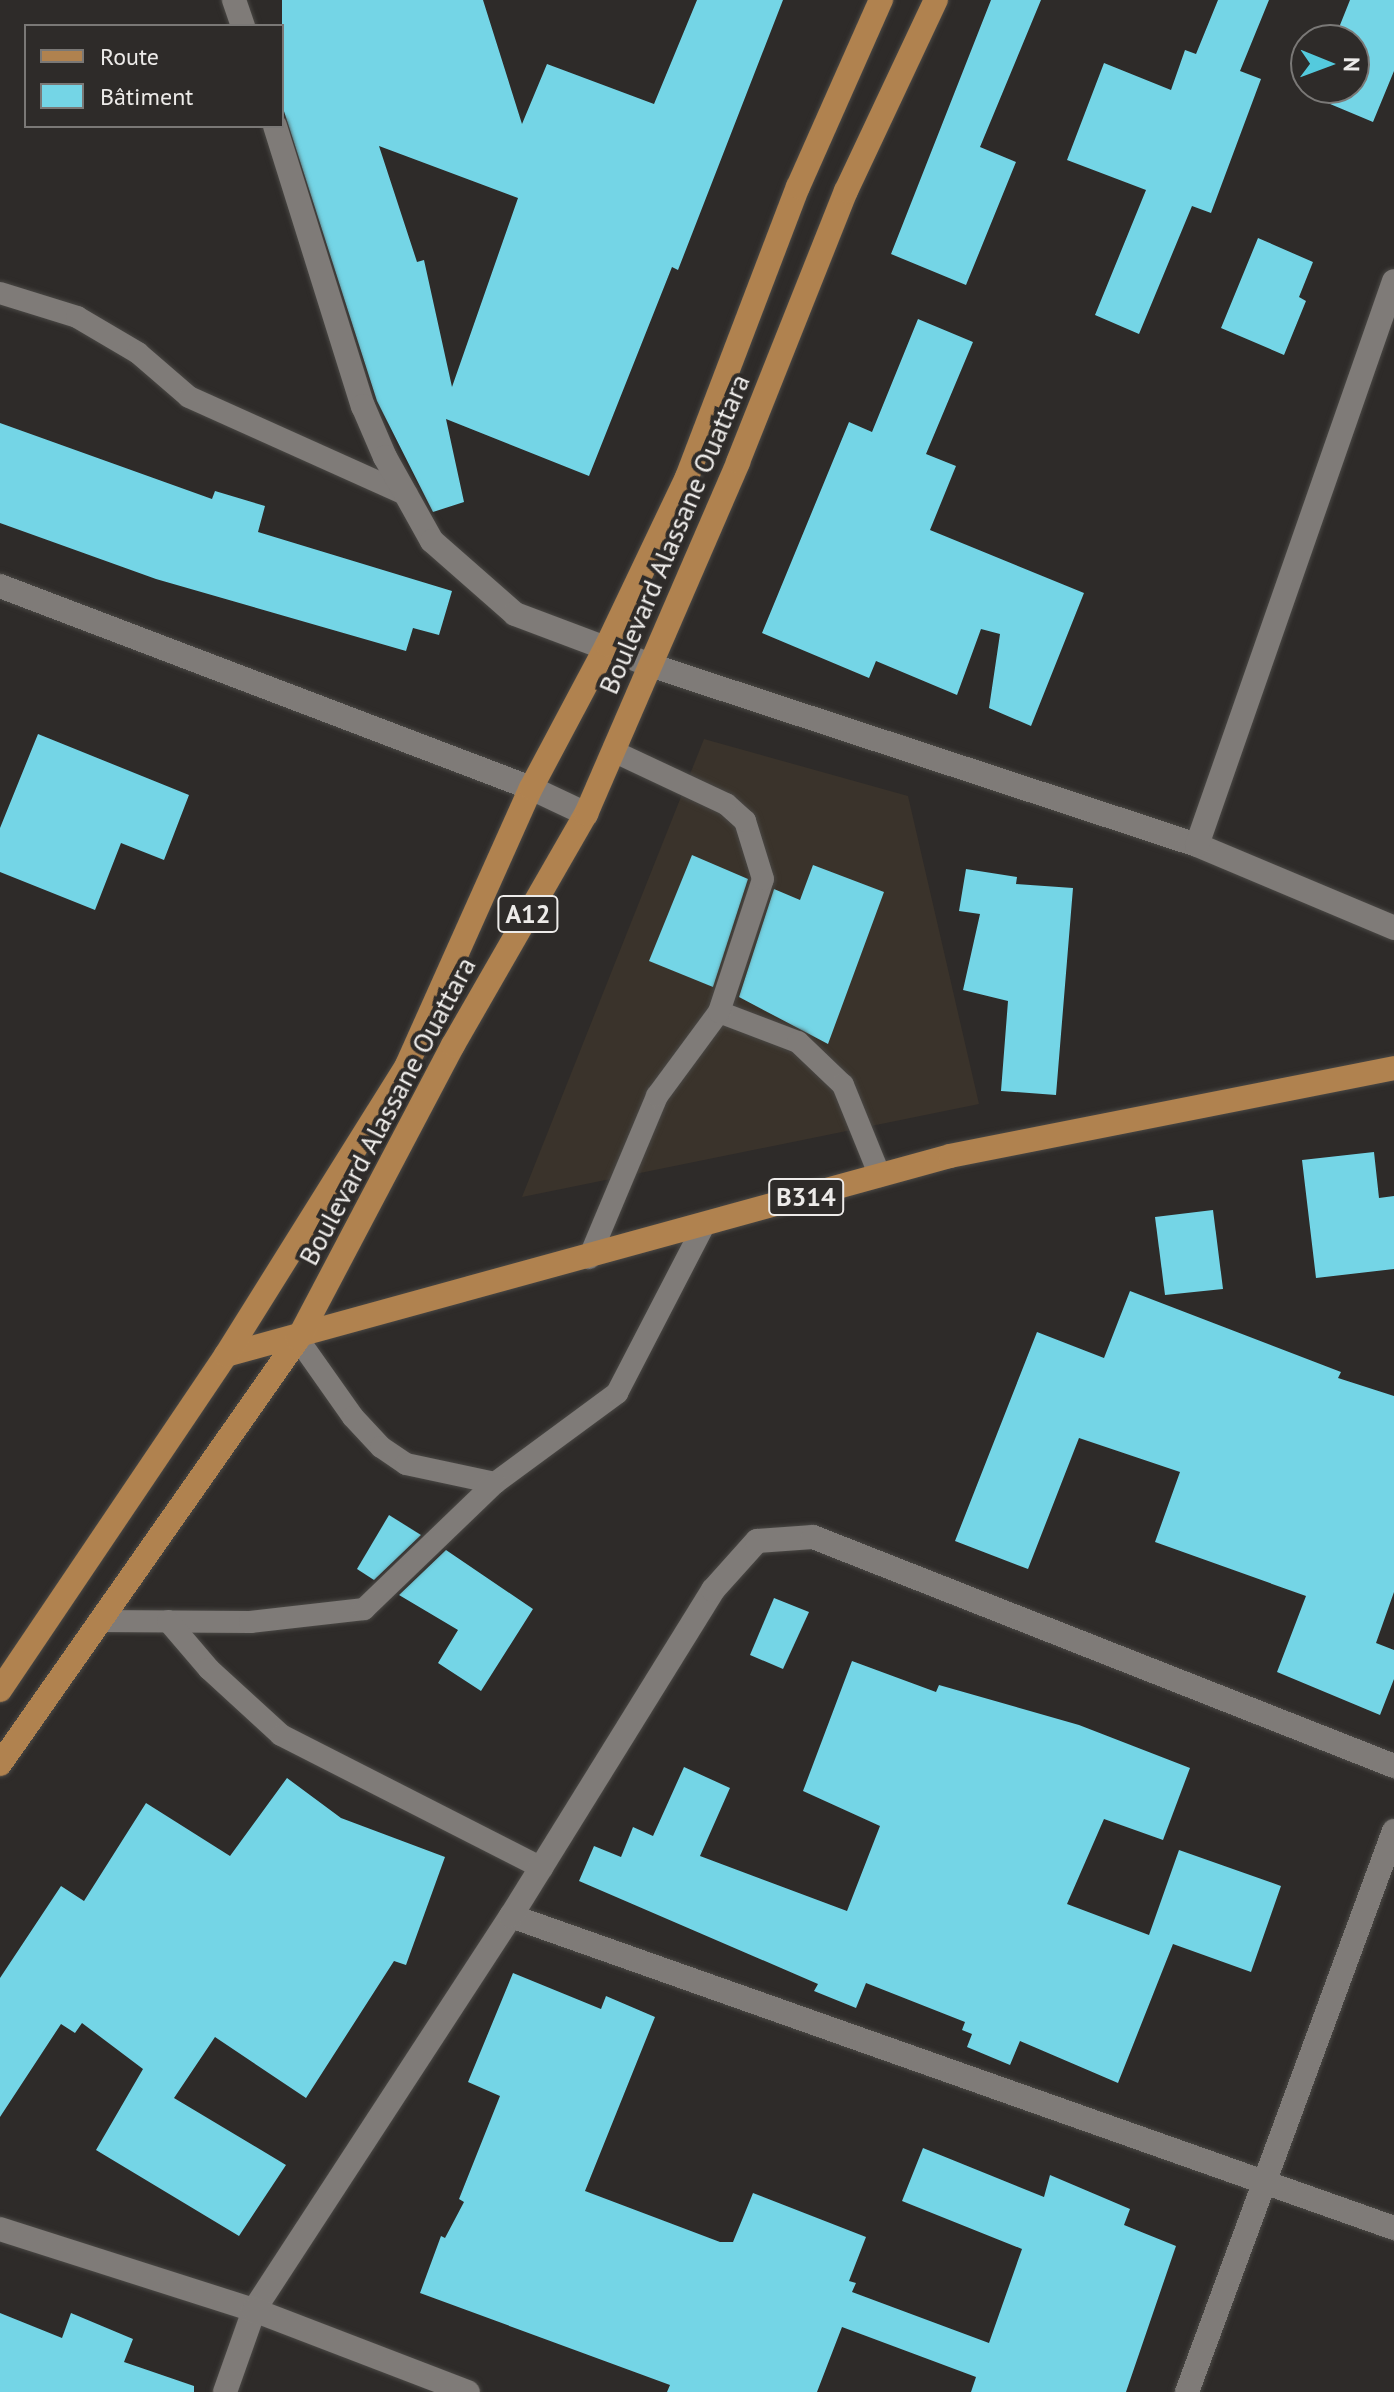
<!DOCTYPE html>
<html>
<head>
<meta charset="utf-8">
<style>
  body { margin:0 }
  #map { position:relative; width:1394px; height:2392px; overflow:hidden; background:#2e2b29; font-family:"PT Sans",sans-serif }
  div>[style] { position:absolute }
  .built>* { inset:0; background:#3a332b }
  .building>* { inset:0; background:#74d5e6 }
  .roads { filter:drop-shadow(0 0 2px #4a4845) drop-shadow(0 0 2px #4a4845) }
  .lane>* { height:22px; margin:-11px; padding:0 11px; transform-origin:11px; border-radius:11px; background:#7f7b78 }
  .street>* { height:24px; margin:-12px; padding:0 12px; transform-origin:12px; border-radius:12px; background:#7f7b78 }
  .secondary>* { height:24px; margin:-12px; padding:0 12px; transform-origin:12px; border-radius:12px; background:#7f7b78 }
  .primary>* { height:24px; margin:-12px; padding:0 12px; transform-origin:12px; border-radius:12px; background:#b0824f }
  span { translate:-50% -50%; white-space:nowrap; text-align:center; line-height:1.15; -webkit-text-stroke:8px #2e2b29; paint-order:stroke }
  .shield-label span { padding:2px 6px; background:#2e2b29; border:2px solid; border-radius:6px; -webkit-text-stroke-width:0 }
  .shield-label { font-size:26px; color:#edebe9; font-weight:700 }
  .street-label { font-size:28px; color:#edebe9 }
  .legend { position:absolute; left:24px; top:24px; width:260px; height:104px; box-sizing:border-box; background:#2e2b29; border:2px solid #7a7876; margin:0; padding:10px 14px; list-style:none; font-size:24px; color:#edebe9 }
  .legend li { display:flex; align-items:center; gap:16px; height:40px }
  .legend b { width:40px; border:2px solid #7a7876 }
  .north { position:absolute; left:1290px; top:24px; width:80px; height:80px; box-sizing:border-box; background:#2e2b29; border:2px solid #7a7876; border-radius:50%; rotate:91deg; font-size:22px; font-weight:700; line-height:32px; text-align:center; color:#edebe9 }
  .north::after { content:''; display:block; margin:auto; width:28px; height:36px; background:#54cadd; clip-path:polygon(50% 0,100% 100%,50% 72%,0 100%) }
</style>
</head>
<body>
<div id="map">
  <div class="built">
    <i style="clip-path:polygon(704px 739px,908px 796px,979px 1104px,522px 1197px)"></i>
  </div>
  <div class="building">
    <i style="clip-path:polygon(evenodd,282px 0,483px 0,522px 124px,547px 64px,654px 104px,697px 0,783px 0,678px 270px,672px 267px,589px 476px,446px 419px,464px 502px,433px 512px,377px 401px,282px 105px,282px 0,379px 146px,518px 198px,452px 387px,424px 260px,417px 262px,379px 146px)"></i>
    <i style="clip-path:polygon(991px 0,1041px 0,980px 147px,1016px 162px,966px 285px,891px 254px)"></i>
    <i style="clip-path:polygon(1218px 0,1269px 0,1240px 71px,1261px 79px,1211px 213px,1192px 206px,1139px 334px,1095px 315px,1146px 190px,1067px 160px,1104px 63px,1171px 90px,1185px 50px,1196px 54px)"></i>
    <i style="clip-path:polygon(1350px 0,1394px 0,1394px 71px,1373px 122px,1311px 96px,1314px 88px,1354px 88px,1354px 40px,1334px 40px)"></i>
    <i style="clip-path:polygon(1258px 238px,1313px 262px,1299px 297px,1306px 301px,1284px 355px,1221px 328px)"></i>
    <i style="clip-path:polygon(918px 319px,973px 342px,926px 454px,956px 466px,930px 530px,1084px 593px,1031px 726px,989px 708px,1000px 634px,981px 629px,957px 695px,876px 661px,869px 678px,762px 633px,849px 422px,872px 432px)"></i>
    <i style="clip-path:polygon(0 423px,212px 499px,215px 491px,265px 506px,258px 532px,452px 591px,439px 635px,413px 628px,406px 651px,156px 579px,0 523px)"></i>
    <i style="clip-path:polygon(38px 734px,189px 795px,164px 860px,121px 843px,95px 910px,0 872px,0 828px)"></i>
    <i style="clip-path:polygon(692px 855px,748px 879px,713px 987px,649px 961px)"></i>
    <i style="clip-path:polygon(813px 865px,884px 892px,828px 1044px,739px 997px,774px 889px,800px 900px)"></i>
    <i style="clip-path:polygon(966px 869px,1017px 877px,1016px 884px,1073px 888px,1056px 1095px,1001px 1091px,1008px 1001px,963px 990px,980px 914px,959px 911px)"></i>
    <i style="clip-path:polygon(1374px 1152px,1379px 1198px,1394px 1196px,1394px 1269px,1316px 1278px,1302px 1160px)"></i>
    <i style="clip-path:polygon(1213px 1210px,1223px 1289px,1165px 1295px,1155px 1217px)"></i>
    <i style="clip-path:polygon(1130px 1291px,1341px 1372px,1338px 1378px,1394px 1396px,1394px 1592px,1376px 1643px,1394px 1650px,1394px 1679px,1380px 1715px,1277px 1672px,1306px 1596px,1155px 1542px,1180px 1472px,1079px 1438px,1028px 1569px,955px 1541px,1037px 1332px,1104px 1358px)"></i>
    <i style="clip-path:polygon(389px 1515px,421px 1535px,374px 1580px,357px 1569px)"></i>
    <i style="clip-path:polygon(446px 1550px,533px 1609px,481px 1691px,438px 1663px,458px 1630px,399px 1595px)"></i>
    <i style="clip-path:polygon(774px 1598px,809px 1612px,783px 1669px,750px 1655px)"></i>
    <i style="clip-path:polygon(852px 1661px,936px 1692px,939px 1685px,1079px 1725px,1190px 1768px,1163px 1840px,1104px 1819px,1067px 1904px,1149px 1935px,1179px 1850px,1281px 1886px,1251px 1972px,1173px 1944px,1118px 2083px,1020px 2041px,1010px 2065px,967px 2047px,972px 2034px,962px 2030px,965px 2022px,866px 1983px,856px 2008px,814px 1991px,818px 1984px,579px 1881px,594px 1846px,621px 1857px,633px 1827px,653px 1836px,684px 1767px,730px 1788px,700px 1856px,847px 1911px,880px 1826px,803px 1791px)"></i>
    <i style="clip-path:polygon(287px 1778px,341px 1818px,445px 1857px,406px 1965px,394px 1961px,306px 2098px,215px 2037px,174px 2098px,286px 2165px,239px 2236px,96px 2150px,143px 2069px,82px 2023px,75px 2033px,61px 2024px,0 2117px,0 1978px,61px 1886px,84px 1901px,146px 1803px,230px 1856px)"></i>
    <i style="clip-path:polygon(513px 1973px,601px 2009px,606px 1996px,655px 2017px,585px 2191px,720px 2242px,733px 2242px,753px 2193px,866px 2237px,849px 2281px,856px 2283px,852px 2292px,989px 2343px,1022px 2249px,902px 2201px,923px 2148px,1044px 2197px,1050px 2175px,1130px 2209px,1124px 2225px,1176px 2246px,1126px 2392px,971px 2392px,976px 2377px,842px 2327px,817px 2392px,667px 2392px,670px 2385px,420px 2293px,441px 2236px,445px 2238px,464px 2202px,459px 2199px,500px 2096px,468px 2082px)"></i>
    <i style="clip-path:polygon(0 2313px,62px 2338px,71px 2313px,133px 2339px,124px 2362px,194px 2386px,194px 2392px,0 2392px)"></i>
  </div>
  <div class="roads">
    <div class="lane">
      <i style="left:0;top:293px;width:81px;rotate:17.3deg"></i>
      <i style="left:77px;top:317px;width:71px;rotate:30.5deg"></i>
      <i style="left:138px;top:353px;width:67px;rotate:40.8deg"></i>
      <i style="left:189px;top:397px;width:239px;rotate:24.2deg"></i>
      <i style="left:719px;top:1012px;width:85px;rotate:20.8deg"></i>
      <i style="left:798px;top:1042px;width:62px;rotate:43.7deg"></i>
      <i style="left:843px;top:1085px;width:98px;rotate:67.9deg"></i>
      <i style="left:589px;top:1258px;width:176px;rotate:-67.2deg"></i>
      <i style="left:657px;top:1096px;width:104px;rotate:-53.6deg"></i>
      <i style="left:719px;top:1012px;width:140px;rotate:-71.7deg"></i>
      <i style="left:763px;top:879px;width:61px;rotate:-107.2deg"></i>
      <i style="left:745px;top:821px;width:25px;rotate:-138deg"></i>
      <i style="left:726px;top:804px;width:123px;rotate:-154.9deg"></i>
      <i style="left:298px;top:1339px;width:95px;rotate:54.8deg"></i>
      <i style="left:353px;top:1417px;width:41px;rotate:47deg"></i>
      <i style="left:381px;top:1447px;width:30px;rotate:34deg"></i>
      <i style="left:406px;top:1464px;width:91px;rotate:12.1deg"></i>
      <i style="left:495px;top:1483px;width:152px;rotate:-36.4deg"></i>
      <i style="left:617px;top:1393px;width:189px;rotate:-62.6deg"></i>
      <i style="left:99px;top:1621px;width:151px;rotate:0.4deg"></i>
      <i style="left:250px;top:1622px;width:115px;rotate:-6.5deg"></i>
      <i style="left:364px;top:1609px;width:182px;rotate:-43.9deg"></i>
      <i style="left:168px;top:1621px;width:63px;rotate:49.5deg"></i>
      <i style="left:209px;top:1669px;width:98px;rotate:42.5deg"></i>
      <i style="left:281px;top:1735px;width:293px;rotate:27deg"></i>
    </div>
    <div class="street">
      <i style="left:234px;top:0;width:28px;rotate:71deg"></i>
      <i style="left:275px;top:126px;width:294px;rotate:72.6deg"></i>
      <i style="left:363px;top:406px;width:56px;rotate:66.7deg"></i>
      <i style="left:385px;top:457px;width:96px;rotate:60.8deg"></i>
      <i style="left:432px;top:541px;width:111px;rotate:41.3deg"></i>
      <i style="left:515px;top:614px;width:147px;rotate:20.6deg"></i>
      <i style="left:653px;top:666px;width:573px;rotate:18.21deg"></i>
      <i style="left:1197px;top:845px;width:214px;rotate:22.8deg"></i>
      <i style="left:0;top:586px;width:568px;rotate:20.83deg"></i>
      <i style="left:531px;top:788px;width:61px;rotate:25.3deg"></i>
      <i style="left:1197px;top:845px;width:597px;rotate:-70.75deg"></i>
      <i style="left:511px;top:1916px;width:937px;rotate:19.46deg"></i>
      <i style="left:225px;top:2392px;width:87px;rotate:-70.5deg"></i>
      <i style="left:254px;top:2310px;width:470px;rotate:-56.9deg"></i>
      <i style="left:511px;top:1916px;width:384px;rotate:-58.2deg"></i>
      <i style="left:713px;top:1590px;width:66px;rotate:-48.1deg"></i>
      <i style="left:757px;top:1541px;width:56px;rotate:-4.1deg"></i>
      <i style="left:813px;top:1537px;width:625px;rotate:21.51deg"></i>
      <i style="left:1187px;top:2392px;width:598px;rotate:-69.75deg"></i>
    </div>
    <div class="secondary">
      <i style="left:0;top:2229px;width:267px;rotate:17.7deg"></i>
      <i style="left:254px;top:2310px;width:229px;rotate:21deg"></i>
    </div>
    <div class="primary">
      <i style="left:226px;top:1355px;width:751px;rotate:-15.37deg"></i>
      <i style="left:950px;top:1156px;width:453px;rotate:-11.2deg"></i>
      <i style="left:0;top:1690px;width:404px;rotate:-56deg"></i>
      <i style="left:226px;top:1355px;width:342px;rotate:-58deg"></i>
      <i style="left:407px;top:1065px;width:303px;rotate:-65.9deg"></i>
      <i style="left:531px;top:788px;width:162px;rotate:-62deg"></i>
      <i style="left:607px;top:645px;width:186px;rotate:-64.5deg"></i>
      <i style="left:687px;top:477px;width:311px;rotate:-69.1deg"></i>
      <i style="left:798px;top:187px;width:205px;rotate:-66.1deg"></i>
      <i style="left:0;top:1764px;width:519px;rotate:-54.96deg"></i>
      <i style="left:298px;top:1339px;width:332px;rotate:-62.2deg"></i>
      <i style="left:453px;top:1045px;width:267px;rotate:-60.1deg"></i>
      <i style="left:586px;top:814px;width:383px;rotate:-66.6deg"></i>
      <i style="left:738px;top:462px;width:292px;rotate:-68.3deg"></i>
      <i style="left:846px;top:191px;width:211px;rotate:-64.8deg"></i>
    </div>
  </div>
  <div class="shield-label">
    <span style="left:528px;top:914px">A12</span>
    <span style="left:806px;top:1197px">B314</span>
  </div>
  <div class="street-label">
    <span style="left:674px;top:534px;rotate:-67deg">Boulevard Alassane Ouattara</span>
    <span style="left:387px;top:1111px;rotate:-62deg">Boulevard Alassane Ouattara</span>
  </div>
  <ul class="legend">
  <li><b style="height:10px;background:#b0824f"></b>Route</li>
  <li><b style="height:22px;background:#74d5e6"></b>Bâtiment</li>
  </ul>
  <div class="north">N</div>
</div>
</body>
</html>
